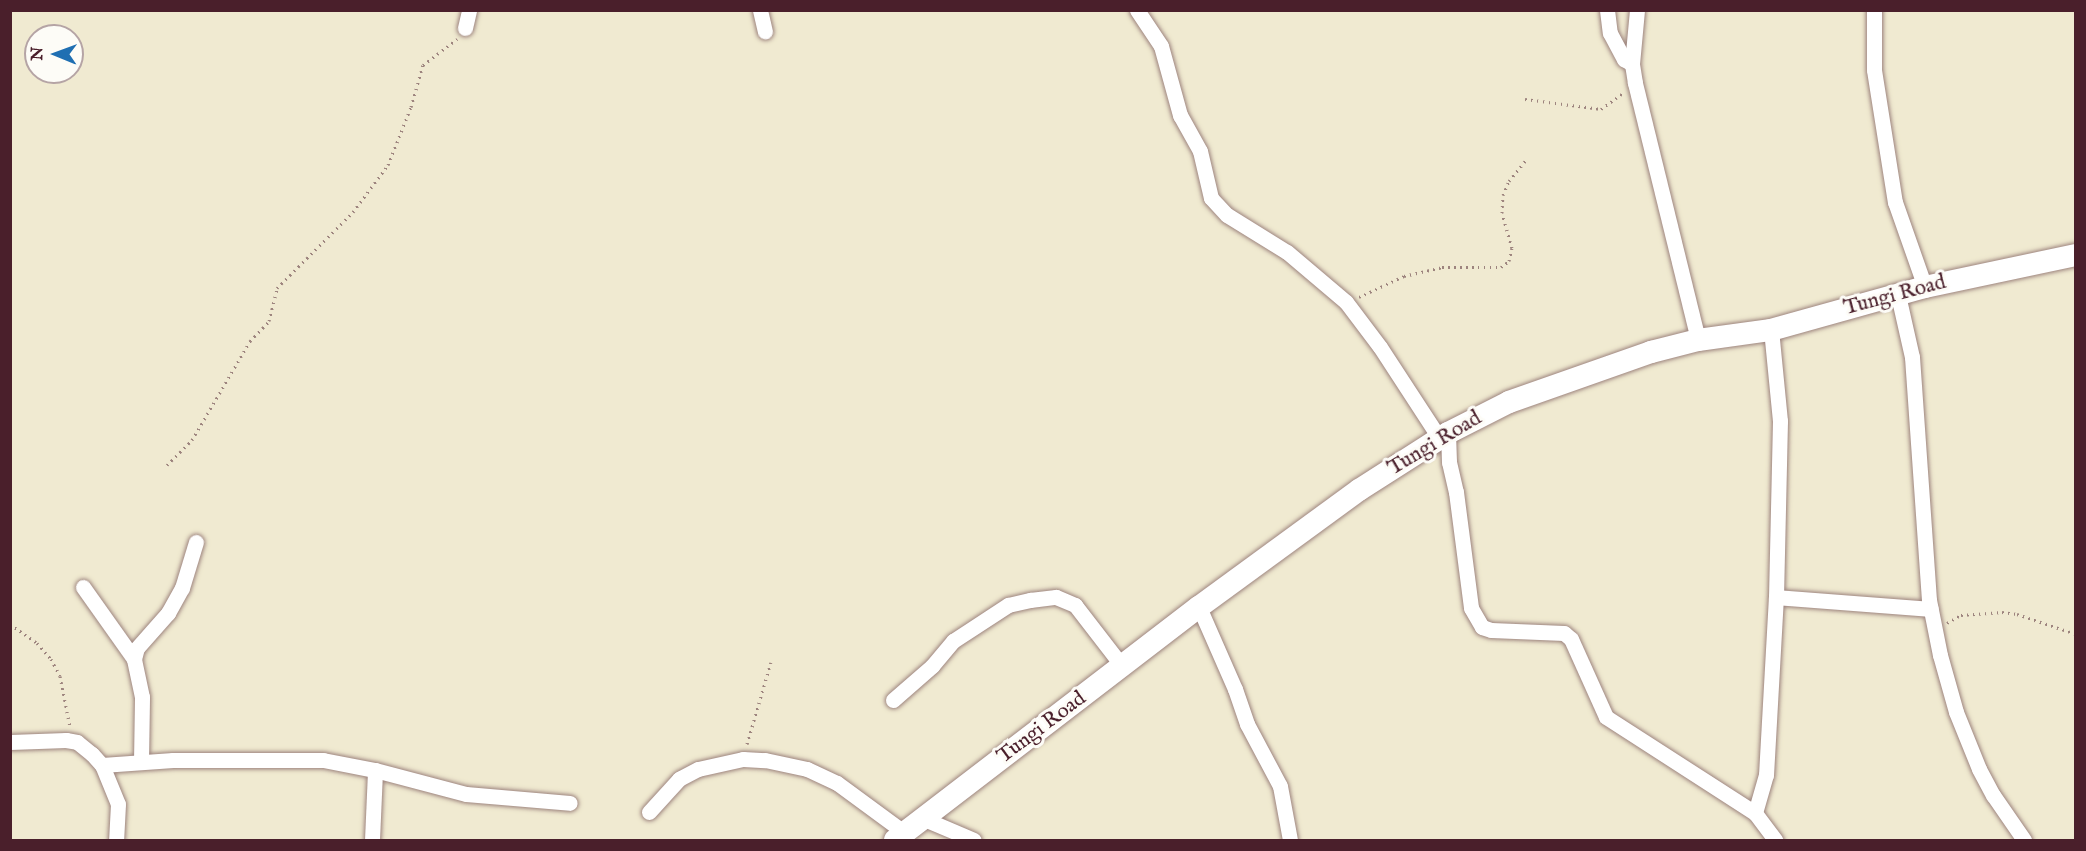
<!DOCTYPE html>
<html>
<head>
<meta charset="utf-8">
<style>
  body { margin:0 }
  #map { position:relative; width:2086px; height:851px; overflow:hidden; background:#f0ead1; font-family:"IM FELL English",serif }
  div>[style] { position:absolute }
  .path>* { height:3px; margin-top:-1.5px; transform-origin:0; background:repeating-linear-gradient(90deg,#9d847e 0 1.5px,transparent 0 6px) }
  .roads { filter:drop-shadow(0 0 2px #9d847e) drop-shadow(0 0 2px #9d847e) }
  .street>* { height:15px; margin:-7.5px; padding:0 7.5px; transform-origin:7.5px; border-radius:7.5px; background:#fff }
  .secondary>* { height:22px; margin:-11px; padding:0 11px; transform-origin:11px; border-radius:11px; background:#fff }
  span { translate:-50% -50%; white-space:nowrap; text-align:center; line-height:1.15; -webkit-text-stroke:6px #fdfcf7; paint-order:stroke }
  .street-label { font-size:21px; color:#4a1f2b }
  .frame { position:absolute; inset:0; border:12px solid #4a1f2b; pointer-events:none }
  .north { position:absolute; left:24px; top:24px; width:60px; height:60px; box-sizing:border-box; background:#fdfcf7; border:2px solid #b5a4a5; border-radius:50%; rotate:271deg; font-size:16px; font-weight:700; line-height:24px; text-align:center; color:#4a1f2b }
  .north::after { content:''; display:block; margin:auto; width:21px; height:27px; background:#1f6fb2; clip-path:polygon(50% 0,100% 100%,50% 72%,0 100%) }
</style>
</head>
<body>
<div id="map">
  <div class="path">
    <i style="left:1525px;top:99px;width:77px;rotate:7.5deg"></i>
    <i style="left:1601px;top:109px;width:27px;rotate:-36deg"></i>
    <i style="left:10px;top:156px;width:4px;rotate:-14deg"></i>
    <i style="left:1359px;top:297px;width:50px;rotate:-25deg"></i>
    <i style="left:1404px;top:276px;width:39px;rotate:-13deg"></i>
    <i style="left:1442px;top:267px;width:59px"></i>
    <i style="left:1501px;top:267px;width:10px;rotate:-37deg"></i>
    <i style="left:1509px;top:261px;width:13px;rotate:-77deg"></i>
    <i style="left:1512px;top:248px;width:36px;rotate:-106deg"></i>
    <i style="left:1502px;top:213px;width:18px;rotate:-87deg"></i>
    <i style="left:1503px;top:195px;width:15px;rotate:-67deg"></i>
    <i style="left:1509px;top:181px;width:26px;rotate:-51deg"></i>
    <i style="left:167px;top:465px;width:35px;rotate:-45deg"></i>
    <i style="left:192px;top:440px;width:115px;rotate:-59.6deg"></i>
    <i style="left:250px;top:341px;width:28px;rotate:-46deg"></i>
    <i style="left:269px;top:321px;width:34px;rotate:-76deg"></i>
    <i style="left:277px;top:288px;width:107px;rotate:-45deg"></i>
    <i style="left:353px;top:212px;width:59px;rotate:-53.3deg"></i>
    <i style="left:388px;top:165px;width:62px;rotate:-68.4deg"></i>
    <i style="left:411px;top:107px;width:44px;rotate:-74.1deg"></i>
    <i style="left:423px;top:65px;width:43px;rotate:-37.4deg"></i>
    <i style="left:1947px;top:623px;width:16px;rotate:-30deg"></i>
    <i style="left:1961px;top:615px;width:41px;rotate:-4.2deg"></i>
    <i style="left:2002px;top:612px;width:15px;rotate:8deg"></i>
    <i style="left:2017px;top:614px;width:62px;rotate:18.7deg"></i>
    <i style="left:10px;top:624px;width:33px;rotate:35deg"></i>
    <i style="left:37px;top:643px;width:21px;rotate:49deg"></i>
    <i style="left:51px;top:659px;width:19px;rotate:62deg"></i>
    <i style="left:60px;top:676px;width:52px;rotate:78.9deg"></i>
    <i style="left:747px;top:744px;width:85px;rotate:-73.7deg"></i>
  </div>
  <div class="roads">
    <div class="street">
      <i style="left:760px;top:10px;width:22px;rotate:77deg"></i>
      <i style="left:1137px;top:10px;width:43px;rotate:56.3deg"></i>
      <i style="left:1161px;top:46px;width:72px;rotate:74.6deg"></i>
      <i style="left:1180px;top:115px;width:41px;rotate:60.9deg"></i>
      <i style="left:1200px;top:151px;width:48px;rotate:76.8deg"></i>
      <i style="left:1211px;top:198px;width:23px;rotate:47deg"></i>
      <i style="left:1227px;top:215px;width:70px;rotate:31.7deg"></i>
      <i style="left:1287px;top:252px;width:77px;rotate:40.3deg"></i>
      <i style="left:1346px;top:302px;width:56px;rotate:52.9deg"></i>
      <i style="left:1380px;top:347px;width:110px;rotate:56.9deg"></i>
      <i style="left:1607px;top:10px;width:23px;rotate:83deg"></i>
      <i style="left:1610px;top:33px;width:30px;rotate:62deg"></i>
      <i style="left:1624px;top:59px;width:9px;rotate:32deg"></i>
      <i style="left:1637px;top:10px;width:54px;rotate:95.3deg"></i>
      <i style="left:1632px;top:64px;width:19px;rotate:81deg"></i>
      <i style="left:1635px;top:83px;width:265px;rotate:76.2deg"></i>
      <i style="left:1874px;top:10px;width:60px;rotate:90deg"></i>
      <i style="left:1874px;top:70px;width:134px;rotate:81deg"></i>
      <i style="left:1895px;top:202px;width:90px;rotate:70.6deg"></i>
      <i style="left:465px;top:28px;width:18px;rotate:-77deg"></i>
      <i style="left:1898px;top:295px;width:64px;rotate:77.3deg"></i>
      <i style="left:1912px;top:357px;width:244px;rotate:86deg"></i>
      <i style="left:1929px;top:600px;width:56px;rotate:78.7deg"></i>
      <i style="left:1940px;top:655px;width:59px;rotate:74.3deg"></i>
      <i style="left:1956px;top:712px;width:61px;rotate:68deg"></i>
      <i style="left:1979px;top:769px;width:30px;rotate:62deg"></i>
      <i style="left:1993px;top:795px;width:55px;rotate:55.4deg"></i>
      <i style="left:1448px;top:433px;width:29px;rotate:88deg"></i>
      <i style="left:1449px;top:462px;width:31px;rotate:77deg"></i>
      <i style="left:1456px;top:492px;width:117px;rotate:82.6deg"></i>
      <i style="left:1471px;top:608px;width:22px;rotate:60deg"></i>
      <i style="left:1482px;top:627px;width:9px;rotate:18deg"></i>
      <i style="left:1491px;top:630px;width:73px;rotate:2.4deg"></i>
      <i style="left:1564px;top:633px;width:9px;rotate:41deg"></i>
      <i style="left:1571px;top:639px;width:85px;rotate:65.8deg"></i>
      <i style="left:1606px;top:717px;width:177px;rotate:32.8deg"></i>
      <i style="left:1755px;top:813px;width:34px;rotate:53deg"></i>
      <i style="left:83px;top:587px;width:88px;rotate:54.7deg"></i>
      <i style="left:1776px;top:597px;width:155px;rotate:4.4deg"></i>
      <i style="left:1199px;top:607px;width:90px;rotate:66.3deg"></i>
      <i style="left:1235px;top:689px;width:37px;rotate:71deg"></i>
      <i style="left:1247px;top:724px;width:70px;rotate:62deg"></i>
      <i style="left:1280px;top:786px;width:55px;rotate:79.5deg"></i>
      <i style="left:893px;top:700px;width:52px;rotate:-41.1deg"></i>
      <i style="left:932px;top:666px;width:33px;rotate:-50deg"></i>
      <i style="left:953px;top:641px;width:66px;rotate:-33.2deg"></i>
      <i style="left:1008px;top:605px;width:23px;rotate:-13deg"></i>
      <i style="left:1030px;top:600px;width:26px;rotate:-7deg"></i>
      <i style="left:1056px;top:597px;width:21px;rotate:23deg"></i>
      <i style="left:1075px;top:605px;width:78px;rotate:52.3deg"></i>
      <i style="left:10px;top:742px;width:56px;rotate:-2deg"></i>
      <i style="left:66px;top:740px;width:11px;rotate:10deg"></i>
      <i style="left:77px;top:742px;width:19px;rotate:39deg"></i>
      <i style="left:92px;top:754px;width:15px;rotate:48deg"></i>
      <i style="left:102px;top:765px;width:42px;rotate:67.7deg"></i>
      <i style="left:118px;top:804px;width:36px;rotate:93deg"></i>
      <i style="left:141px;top:762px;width:65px;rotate:-89.1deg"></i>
      <i style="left:142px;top:697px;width:39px;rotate:-102deg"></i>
      <i style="left:134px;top:659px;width:11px;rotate:-75deg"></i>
      <i style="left:137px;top:648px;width:47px;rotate:-48.5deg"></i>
      <i style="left:168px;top:613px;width:29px;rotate:-61deg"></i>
      <i style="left:182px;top:588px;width:48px;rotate:-73.1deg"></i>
      <i style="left:102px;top:765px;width:71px;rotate:-4deg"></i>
      <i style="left:173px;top:760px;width:150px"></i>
      <i style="left:323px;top:760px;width:53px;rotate:10.9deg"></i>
      <i style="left:375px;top:770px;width:94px;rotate:14.8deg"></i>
      <i style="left:466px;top:794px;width:104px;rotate:4.9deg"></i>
      <i style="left:649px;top:812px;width:45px;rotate:-47.7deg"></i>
      <i style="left:679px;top:779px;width:21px;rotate:-28deg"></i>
      <i style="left:698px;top:769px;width:46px;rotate:-12.5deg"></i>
      <i style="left:743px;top:759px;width:22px;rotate:3deg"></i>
      <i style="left:765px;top:760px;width:43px;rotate:12.1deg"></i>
      <i style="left:807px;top:769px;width:33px;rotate:25deg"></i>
      <i style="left:837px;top:783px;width:84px;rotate:36.3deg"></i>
      <i style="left:1755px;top:813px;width:40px;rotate:-74deg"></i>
      <i style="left:1766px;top:775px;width:178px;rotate:-86.8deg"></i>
      <i style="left:1776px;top:597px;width:176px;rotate:-88.7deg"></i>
      <i style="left:1780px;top:421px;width:91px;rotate:-95.6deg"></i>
      <i style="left:922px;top:818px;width:56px;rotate:22.9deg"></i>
      <i style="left:372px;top:840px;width:70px;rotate:-87.5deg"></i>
    </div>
    <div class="secondary">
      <i style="left:895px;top:840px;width:383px;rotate:-37.5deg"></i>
      <i style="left:1199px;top:607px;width:198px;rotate:-36.2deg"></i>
      <i style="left:1359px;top:490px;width:106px;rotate:-32.6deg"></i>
      <i style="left:1448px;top:433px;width:68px;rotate:-26.9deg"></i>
      <i style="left:1509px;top:402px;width:151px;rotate:-19.4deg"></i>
      <i style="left:1651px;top:352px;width:49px;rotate:-14.3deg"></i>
      <i style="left:1698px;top:340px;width:74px;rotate:-7.8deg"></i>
      <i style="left:1771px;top:330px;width:160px;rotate:-15.6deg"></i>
      <i style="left:1925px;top:287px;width:154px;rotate:-12deg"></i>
    </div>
  </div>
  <div class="street-label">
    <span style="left:1895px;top:296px;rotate:-15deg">Tungi Road</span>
    <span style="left:1435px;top:444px;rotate:-31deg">Tungi Road</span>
    <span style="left:1042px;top:728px;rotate:-37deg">Tungi Road</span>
  </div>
  <div class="frame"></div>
  <div class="north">N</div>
</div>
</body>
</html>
